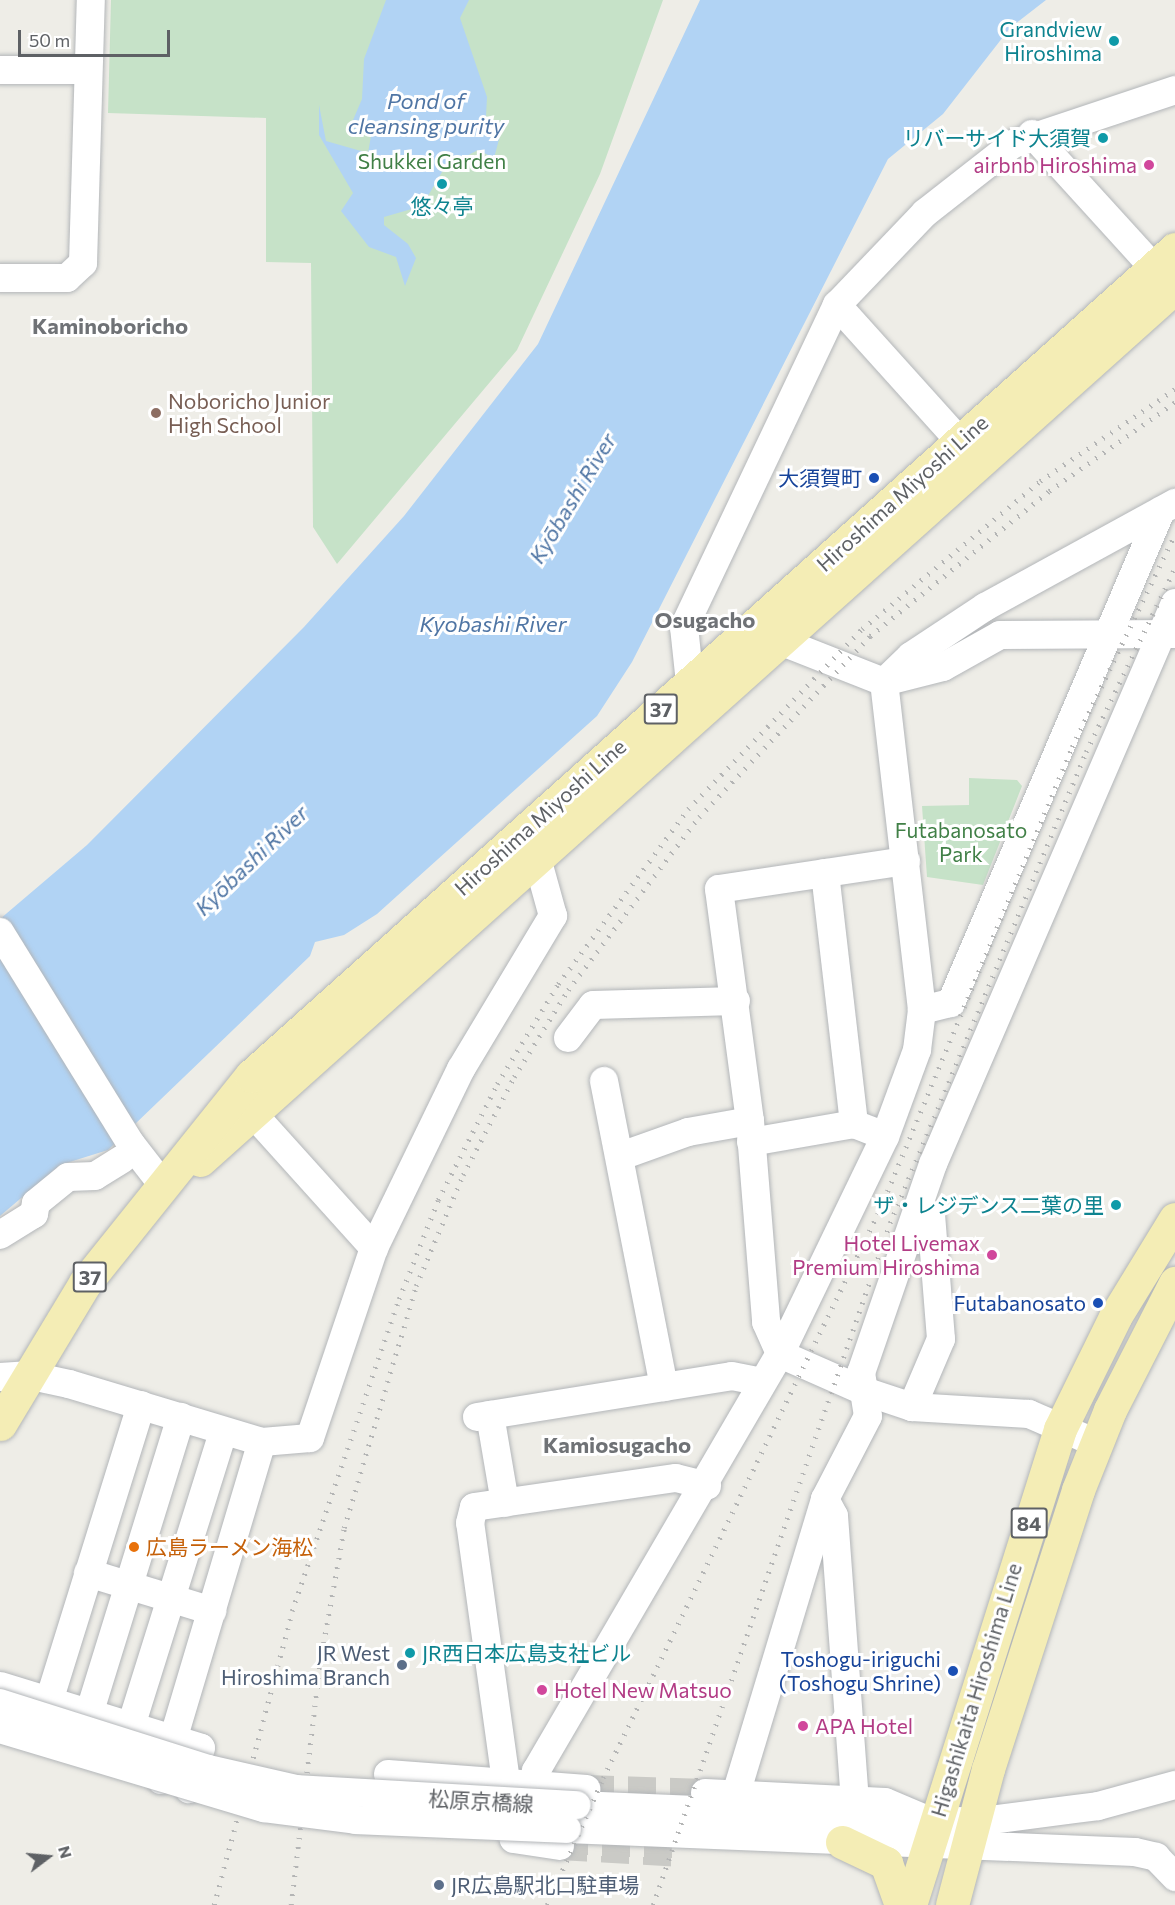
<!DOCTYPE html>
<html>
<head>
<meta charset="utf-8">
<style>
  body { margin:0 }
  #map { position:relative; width:1175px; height:1905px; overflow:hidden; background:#eeede7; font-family:Commissioner,"Noto Sans JP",sans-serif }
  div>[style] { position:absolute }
  .green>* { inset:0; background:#c6e2c8 }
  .water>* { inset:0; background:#b1d3f4 }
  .minor-tunnel>* { height:28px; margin-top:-14px; transform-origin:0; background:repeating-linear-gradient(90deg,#cacac6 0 28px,transparent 0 42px) }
  .roads { filter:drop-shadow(0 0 2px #b3b6b9) drop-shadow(0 0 2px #b3b6b9) }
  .minor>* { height:28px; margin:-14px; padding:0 14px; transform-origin:14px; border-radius:14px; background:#fff }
  .major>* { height:33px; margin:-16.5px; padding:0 16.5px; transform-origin:16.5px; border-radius:16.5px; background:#f4edb5 }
  .rail>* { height:4.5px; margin-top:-2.25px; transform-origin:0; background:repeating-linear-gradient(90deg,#b4b5b5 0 1.5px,transparent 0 9.5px) }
  .bridges { filter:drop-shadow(0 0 2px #b3b6b9) drop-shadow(0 0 2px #b3b6b9) }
  .minor-bridge>* { height:28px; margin:-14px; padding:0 14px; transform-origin:14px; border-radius:14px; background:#fff }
  .dots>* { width:16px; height:16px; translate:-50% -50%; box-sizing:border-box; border:3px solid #fff; border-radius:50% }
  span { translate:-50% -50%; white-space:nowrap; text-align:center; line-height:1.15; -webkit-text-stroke:6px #fff; paint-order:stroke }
  .shield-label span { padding:2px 4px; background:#fff; border:2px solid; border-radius:4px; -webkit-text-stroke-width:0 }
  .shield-label { font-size:20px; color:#5e6165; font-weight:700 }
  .culture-label { font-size:21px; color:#0d838f }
  .right { translate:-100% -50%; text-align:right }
  .left { translate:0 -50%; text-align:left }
  .park-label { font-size:21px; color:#418047 }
  .hotel-label { font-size:21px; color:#b23c85 }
  .education-label { font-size:21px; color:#785e54 }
  .transit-label { font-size:21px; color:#164399 }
  .street-label { font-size:21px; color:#5e6165 }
  .food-label { font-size:21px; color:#c56008 }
  .service-label { font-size:21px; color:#4e5e75 }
  .water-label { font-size:22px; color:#4f75a4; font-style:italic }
  .neighbourhood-label { font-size:22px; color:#6f7276; font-weight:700 }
  .north { position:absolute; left:18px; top:1827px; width:60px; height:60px; -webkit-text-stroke:4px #fff; paint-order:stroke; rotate:74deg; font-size:16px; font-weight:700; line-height:24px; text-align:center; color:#5e6165 }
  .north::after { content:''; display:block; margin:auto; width:21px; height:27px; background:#5e6165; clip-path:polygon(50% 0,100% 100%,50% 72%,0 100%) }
  .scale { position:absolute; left:18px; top:30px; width:152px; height:27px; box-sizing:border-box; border:3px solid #5e6165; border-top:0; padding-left:8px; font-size:18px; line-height:21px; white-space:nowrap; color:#5e6165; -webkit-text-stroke:4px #fff; paint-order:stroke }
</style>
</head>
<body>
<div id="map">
  <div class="green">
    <i style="clip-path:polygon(111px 0,663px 0,600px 174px,517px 350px,337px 564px,313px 527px,311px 263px,266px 262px,266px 118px,108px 113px)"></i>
    <i style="clip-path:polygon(969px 778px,1017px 780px,1022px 786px,983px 885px,927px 877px,922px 806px,969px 805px)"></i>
  </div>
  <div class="water">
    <i style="clip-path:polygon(386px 0,469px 0,460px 18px,487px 97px,486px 116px,491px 125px,504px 121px,494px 158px,478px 150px,445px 167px,422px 206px,384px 217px,384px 225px,408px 244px,416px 258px,405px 286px,396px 257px,369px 247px,341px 211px,353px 193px,319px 135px,319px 105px,326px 141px,368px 153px,371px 136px,350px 127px,362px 99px,364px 59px)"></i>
    <i style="clip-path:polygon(700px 0,1046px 0,1010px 28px,943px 114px,888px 159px,632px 662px,597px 716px,377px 914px,344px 935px,315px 942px,310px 956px,108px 1150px,60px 1165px,0 1216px,0 919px,87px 845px,304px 627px,404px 516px,538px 344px)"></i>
  </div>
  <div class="minor-tunnel">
    <i style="left:586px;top:1789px;width:119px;rotate:1.9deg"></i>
    <i style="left:560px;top:1846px;width:123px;rotate:3.3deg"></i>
  </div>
  <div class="roads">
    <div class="minor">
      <i style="left:0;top:70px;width:88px"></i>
      <i style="left:1032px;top:134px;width:181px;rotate:47.7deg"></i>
      <i style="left:0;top:278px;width:67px"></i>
      <i style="left:67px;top:278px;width:22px;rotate:-43deg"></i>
      <i style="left:83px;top:263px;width:263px;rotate:-88.3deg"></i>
      <i style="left:837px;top:305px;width:205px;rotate:48deg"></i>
      <i style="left:762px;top:634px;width:131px;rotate:21.5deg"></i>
      <i style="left:884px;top:682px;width:61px;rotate:-14.3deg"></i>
      <i style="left:943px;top:667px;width:65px;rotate:-29.3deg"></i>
      <i style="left:1000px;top:635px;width:175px;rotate:-0.3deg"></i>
      <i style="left:690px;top:683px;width:56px;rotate:-96.1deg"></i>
      <i style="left:684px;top:627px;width:357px;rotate:-64.6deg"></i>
      <i style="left:837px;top:305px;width:127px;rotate:-46.3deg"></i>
      <i style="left:925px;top:213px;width:112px;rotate:-38.1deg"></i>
      <i style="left:1013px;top:144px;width:171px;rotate:-18.4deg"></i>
      <i style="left:906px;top:861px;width:189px;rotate:171.5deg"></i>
      <i style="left:719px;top:889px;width:234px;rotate:82.4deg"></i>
      <i style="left:750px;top:1121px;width:202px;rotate:85.4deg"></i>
      <i style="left:766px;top:1322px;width:35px;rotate:66deg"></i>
      <i style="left:780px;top:1354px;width:92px;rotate:23.8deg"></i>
      <i style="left:864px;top:1391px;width:51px;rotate:18.4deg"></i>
      <i style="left:912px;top:1407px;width:117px;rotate:3.4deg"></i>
      <i style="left:1029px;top:1414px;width:73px;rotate:23.4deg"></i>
      <i style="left:825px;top:873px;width:253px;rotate:83.4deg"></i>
      <i style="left:0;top:932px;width:249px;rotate:58.3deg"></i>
      <i style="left:131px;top:1144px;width:51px;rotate:52.2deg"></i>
      <i style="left:922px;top:1010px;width:30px;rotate:-14deg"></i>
      <i style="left:951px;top:1003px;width:535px;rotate:-66.89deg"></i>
      <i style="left:568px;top:1038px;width:41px;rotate:-52.9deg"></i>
      <i style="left:593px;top:1005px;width:143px;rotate:-1.6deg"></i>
      <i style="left:604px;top:1081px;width:312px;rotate:78.9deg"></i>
      <i style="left:255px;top:1116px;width:178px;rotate:48deg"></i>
      <i style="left:751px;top:1142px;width:105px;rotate:-9.9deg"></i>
      <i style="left:854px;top:1124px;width:19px;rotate:21deg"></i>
      <i style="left:621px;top:1156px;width:71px;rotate:-19.7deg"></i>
      <i style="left:688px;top:1132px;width:63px;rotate:-10.1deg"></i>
      <i style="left:0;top:1235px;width:40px;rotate:-32deg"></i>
      <i style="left:34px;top:1214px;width:11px;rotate:-80deg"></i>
      <i style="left:36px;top:1203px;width:41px;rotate:-39.1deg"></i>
      <i style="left:68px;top:1177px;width:27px;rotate:-2deg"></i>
      <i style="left:95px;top:1176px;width:32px;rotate:-32deg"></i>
      <i style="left:0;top:1377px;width:27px;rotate:-4deg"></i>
      <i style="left:27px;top:1375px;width:43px;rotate:12.1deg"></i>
      <i style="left:69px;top:1384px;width:202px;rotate:16.7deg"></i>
      <i style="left:262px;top:1442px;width:48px;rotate:-4.8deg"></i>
      <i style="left:310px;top:1438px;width:200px;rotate:-71.4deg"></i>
      <i style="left:374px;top:1248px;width:199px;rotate:-64.1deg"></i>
      <i style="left:461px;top:1069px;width:179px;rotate:-59deg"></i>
      <i style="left:553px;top:916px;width:56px;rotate:-105.5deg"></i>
      <i style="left:912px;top:1407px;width:74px;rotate:-66.9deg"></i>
      <i style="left:941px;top:1339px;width:124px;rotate:-94.6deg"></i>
      <i style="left:931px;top:1215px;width:12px;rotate:-166deg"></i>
      <i style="left:490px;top:1415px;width:89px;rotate:80.3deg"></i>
      <i style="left:477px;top:1417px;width:258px;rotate:-9.1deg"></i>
      <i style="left:732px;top:1376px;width:31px;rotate:11deg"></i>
      <i style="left:825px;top:1499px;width:19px;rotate:62deg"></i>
      <i style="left:834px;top:1516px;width:284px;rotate:85.8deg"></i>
      <i style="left:88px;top:1573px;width:130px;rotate:17deg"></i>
      <i style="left:0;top:1686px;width:210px;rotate:17.1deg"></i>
      <i style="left:201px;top:1748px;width:43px;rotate:106.3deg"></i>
      <i style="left:49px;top:1701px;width:310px;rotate:-72.7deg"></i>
      <i style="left:89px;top:1714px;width:311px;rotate:-72.8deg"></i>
      <i style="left:131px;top:1726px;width:308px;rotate:-72.6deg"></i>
      <i style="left:388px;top:1774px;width:199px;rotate:4.3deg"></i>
      <i style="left:161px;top:1780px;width:353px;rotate:-73.4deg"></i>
      <i style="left:537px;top:1786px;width:15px;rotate:-94deg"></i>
      <i style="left:536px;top:1771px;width:483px;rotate:-59.7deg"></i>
      <i style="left:780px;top:1354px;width:241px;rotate:-64.2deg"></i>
      <i style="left:885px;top:1137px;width:93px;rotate:-69.8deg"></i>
      <i style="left:917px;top:1050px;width:40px;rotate:-82.9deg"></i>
      <i style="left:922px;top:1010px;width:330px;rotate:-96.6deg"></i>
      <i style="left:884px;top:682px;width:37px;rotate:-44deg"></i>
      <i style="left:911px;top:656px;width:89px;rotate:-33.5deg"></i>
      <i style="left:985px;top:607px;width:217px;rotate:-28.7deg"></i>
      <i style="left:705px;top:1793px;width:180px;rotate:2.9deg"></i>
      <i style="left:885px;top:1802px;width:39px;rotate:23deg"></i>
      <i style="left:736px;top:1794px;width:308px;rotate:-73.2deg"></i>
      <i style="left:825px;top:1499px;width:93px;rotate:-62.6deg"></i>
      <i style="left:868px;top:1416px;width:44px;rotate:-99.2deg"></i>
      <i style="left:861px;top:1373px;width:221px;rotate:-71deg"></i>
      <i style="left:933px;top:1164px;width:611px;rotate:-66.67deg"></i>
      <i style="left:577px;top:1805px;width:398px;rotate:2.4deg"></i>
      <i style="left:975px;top:1822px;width:124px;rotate:-7.4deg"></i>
      <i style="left:1098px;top:1806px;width:80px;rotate:-15.3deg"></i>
      <i style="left:567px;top:1829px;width:568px;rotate:2.32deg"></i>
      <i style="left:1135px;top:1852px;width:22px;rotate:13deg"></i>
      <i style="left:1156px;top:1857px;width:28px;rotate:46deg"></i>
      <i style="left:560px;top:1846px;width:47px;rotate:-171.3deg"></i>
      <i style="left:514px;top:1839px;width:319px;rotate:-97.9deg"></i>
      <i style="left:470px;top:1523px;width:16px;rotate:-76deg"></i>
      <i style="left:474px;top:1507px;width:204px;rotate:-8.2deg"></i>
      <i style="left:676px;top:1478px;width:32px;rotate:14deg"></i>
    </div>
    <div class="major">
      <i style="left:200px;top:1160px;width:1309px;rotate:-41.84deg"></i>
      <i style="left:0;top:1424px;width:165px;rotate:-58.9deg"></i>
      <i style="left:85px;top:1283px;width:265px;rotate:-51.3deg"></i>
      <i style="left:251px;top:1076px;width:1240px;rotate:-41.83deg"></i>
      <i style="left:842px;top:1842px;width:49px;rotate:25.5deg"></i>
      <i style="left:886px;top:1863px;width:45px;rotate:70.3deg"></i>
      <i style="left:910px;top:1905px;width:499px;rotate:-72.5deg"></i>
      <i style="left:1060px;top:1429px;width:125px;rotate:-63.8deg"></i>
      <i style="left:1115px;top:1317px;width:115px;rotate:-58.5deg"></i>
      <i style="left:952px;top:1905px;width:141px;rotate:-75.2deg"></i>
      <i style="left:988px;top:1769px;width:293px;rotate:-72.1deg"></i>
      <i style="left:1078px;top:1490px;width:86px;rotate:-68.2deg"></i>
      <i style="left:1110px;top:1410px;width:143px;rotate:-62.9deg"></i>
    </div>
  </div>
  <div class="rail">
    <i style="left:214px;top:1905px;width:304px;rotate:-75.1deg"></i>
    <i style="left:292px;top:1611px;width:330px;rotate:-71.1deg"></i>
    <i style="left:399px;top:1299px;width:106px;rotate:-68.5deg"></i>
    <i style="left:438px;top:1200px;width:130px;rotate:-63deg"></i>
    <i style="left:497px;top:1084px;width:117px;rotate:-58.6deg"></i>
    <i style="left:558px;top:984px;width:218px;rotate:-53.4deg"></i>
    <i style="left:688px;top:809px;width:250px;rotate:-46deg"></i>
    <i style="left:862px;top:629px;width:231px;rotate:-39.7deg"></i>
    <i style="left:1040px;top:481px;width:163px;rotate:-34.3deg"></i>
    <i style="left:291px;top:1905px;width:245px;rotate:-83.2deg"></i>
    <i style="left:320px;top:1662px;width:136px;rotate:-79.8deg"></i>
    <i style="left:344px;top:1528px;width:252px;rotate:-73.4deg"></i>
    <i style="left:416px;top:1286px;width:121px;rotate:-67.1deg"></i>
    <i style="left:463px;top:1175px;width:110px;rotate:-62.5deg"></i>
    <i style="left:514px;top:1077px;width:102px;rotate:-58.2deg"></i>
    <i style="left:568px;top:990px;width:217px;rotate:-52.9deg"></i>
    <i style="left:699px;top:817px;width:249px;rotate:-46.6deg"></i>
    <i style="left:870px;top:636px;width:230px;rotate:-39deg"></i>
    <i style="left:1049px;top:491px;width:154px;rotate:-35.2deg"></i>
    <i style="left:547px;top:1905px;width:139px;rotate:-66.2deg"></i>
    <i style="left:603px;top:1778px;width:633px;rotate:-64.04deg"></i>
    <i style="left:880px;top:1209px;width:500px;rotate:-67.43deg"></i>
    <i style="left:1072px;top:747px;width:237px;rotate:-64.2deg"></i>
    <i style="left:653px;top:1905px;width:722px;rotate:-70.84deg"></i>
    <i style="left:890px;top:1223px;width:510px;rotate:-67.41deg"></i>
    <i style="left:1086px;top:752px;width:204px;rotate:-64.2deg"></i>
  </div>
  <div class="bridges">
    <div class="minor-bridge">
      <i style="left:0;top:1703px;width:218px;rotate:17.6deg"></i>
      <i style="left:208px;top:1769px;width:90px;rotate:12.8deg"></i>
      <i style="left:296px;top:1789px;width:281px;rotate:3.3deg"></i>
      <i style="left:0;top:1729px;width:276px;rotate:16.7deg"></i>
      <i style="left:264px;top:1808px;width:93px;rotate:7.4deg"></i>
      <i style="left:356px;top:1820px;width:211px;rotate:2.4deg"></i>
    </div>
  </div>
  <div class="dots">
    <i style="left:1114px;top:41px;background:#0f9aa8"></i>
    <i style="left:1103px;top:138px;background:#0f9aa8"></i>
    <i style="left:1149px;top:165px;background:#d1479c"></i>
    <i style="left:442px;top:184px;background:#0f9aa8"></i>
    <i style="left:156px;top:413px;background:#8d6e63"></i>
    <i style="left:874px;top:478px;background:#1a4fb4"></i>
    <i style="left:1116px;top:1205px;background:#0f9aa8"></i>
    <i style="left:992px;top:1255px;background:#d1479c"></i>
    <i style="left:1098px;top:1303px;background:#1a4fb4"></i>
    <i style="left:134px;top:1547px;background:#e8710a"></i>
    <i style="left:410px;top:1653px;background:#0f9aa8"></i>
    <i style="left:402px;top:1665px;background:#5c6f8a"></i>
    <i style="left:953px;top:1671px;background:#1a4fb4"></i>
    <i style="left:542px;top:1690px;background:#d1479c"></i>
    <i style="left:803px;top:1726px;background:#d1479c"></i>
    <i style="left:439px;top:1885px;background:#5c6f8a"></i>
  </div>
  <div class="shield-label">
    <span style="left:661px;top:709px">37</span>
    <span style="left:90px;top:1277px">37</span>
    <span style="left:1029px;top:1523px">84</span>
  </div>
  <div class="culture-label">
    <span class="right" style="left:1102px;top:41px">Grandview<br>Hiroshima</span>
    <span class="right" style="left:1091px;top:138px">リバーサイド大須賀</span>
    <span style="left:442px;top:206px">悠々亭</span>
    <span class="right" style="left:1104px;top:1205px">ザ・レジデンス二葉の里</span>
    <span class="left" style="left:422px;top:1653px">JR西日本広島支社ビル</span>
  </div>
  <div class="park-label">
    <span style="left:432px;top:161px">Shukkei Garden</span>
    <span style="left:961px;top:842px">Futabanosato<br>Park</span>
  </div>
  <div class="hotel-label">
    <span class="right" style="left:1137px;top:165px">airbnb Hiroshima</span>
    <span class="right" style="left:980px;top:1255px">Hotel Livemax<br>Premium Hiroshima</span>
    <span class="left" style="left:554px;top:1690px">Hotel New Matsuo</span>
    <span class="left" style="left:815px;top:1726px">APA Hotel</span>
  </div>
  <div class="education-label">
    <span class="left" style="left:168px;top:413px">Noboricho Junior<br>High School</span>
  </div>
  <div class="transit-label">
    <span class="right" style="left:862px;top:478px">大須賀町</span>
    <span class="right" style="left:1086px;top:1303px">Futabanosato</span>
    <span class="right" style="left:941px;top:1671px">Toshogu-iriguchi<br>(Toshogu Shrine)</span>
  </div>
  <div class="street-label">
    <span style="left:902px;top:493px;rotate:-42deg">Hiroshima Miyoshi Line</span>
    <span style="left:540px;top:817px;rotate:-42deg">Hiroshima Miyoshi Line</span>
    <span style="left:976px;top:1690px;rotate:-73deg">Higashikaita Hiroshima Line</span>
    <span style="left:481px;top:1801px;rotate:3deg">松原京橋線</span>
  </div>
  <div class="food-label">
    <span class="left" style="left:146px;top:1547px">広島ラーメン海松</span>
  </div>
  <div class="service-label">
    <span class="right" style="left:390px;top:1665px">JR West<br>Hiroshima Branch</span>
    <span class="left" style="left:451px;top:1885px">JR広島駅北口駐車場</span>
  </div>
  <div class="water-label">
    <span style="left:426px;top:113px">Pond of<br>cleansing purity</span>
    <span style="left:572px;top:498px;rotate:-59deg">Kyōbashi River</span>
    <span style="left:493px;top:624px">Kyobashi River</span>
    <span style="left:251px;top:860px;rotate:-44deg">Kyōbashi River</span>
  </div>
  <div class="neighbourhood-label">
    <span style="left:110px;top:326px">Kaminoboricho</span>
    <span style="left:705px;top:620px">Osugacho</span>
    <span style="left:617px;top:1445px">Kamiosugacho</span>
  </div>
  <div class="north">N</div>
  <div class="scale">50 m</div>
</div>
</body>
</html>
